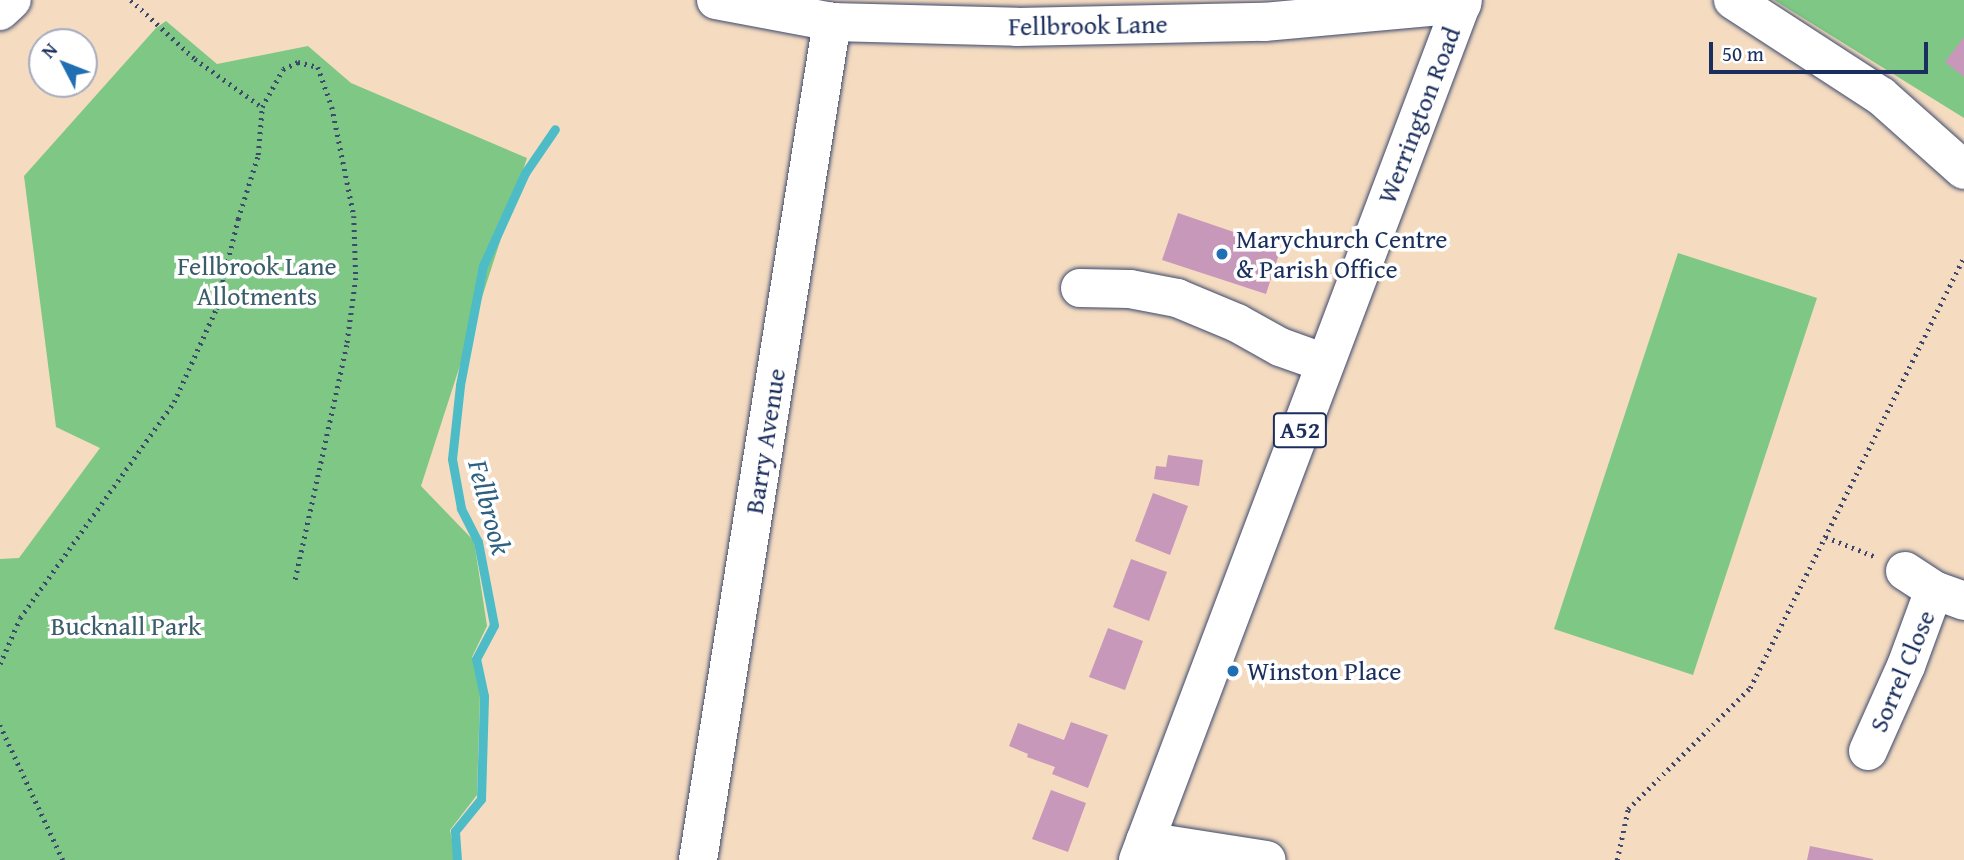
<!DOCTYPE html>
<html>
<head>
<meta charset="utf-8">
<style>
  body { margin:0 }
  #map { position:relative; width:1964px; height:860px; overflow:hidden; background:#f5dcc1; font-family:"Gentium Book Plus",serif }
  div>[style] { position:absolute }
  .green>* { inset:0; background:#7ec784 }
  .stream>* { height:9px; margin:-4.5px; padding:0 4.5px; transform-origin:4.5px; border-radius:4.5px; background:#4ebcc6 }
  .building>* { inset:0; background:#c798ba }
  .path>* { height:4.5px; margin-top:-2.25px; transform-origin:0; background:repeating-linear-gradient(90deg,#3c496d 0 2px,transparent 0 7px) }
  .roads { filter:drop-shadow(0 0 2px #3c496d) drop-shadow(0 0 2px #3c496d) }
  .minor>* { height:38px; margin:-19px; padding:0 19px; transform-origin:19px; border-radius:19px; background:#fff }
  .highway>* { height:38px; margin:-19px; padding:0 19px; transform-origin:19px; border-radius:19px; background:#fff }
  .dots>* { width:19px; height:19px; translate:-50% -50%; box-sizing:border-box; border:4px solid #fff; border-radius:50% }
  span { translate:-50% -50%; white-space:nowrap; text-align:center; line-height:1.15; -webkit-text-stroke:7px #fff; paint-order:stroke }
  .shield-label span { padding:2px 5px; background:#fff; border:2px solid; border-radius:5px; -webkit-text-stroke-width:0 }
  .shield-label { font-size:24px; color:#1b2f5e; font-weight:700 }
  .street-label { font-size:26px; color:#1b2f5e }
  .poi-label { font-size:26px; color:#1b2f5e }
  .left { translate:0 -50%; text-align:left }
  .park-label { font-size:26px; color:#395d69 }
  .water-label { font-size:28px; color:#2d6082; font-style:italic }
  .north { position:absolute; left:28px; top:28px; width:70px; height:70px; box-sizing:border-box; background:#fff; border:2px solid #a4acbf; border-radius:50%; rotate:312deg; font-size:19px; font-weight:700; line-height:28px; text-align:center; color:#1b2f5e }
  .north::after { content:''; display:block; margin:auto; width:24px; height:32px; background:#1f6fb2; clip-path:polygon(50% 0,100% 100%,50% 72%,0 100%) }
  .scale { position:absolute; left:1709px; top:42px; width:219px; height:32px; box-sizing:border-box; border:4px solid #1b2f5e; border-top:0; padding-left:9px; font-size:21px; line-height:24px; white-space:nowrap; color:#1b2f5e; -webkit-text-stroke:5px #fff; paint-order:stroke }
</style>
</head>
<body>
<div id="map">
  <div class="green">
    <i style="clip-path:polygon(1774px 0,1964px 0,1964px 118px)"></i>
    <i style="clip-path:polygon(166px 21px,217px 64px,308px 46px,351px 83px,527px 158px,421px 486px,474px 541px,487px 626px,472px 657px,480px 694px,477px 795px,450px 830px,456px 860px,0 860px,0 559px,19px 558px,100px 448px,56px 427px,24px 176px,156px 28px)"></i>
    <i style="clip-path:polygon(1678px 253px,1817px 298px,1693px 675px,1554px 629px)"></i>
  </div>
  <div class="stream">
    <i style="left:457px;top:860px;width:29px;rotate:-94deg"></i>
    <i style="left:455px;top:831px;width:41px;rotate:-50.9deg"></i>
    <i style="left:481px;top:799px;width:103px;rotate:-88.3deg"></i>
    <i style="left:484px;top:696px;width:38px;rotate:-102deg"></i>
    <i style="left:476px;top:659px;width:38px;rotate:-62deg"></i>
    <i style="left:494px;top:625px;width:85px;rotate:-100.9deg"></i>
    <i style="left:478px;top:542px;width:38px;rotate:-117deg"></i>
    <i style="left:461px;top:508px;width:50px;rotate:-100.4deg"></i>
    <i style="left:452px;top:459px;width:74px;rotate:-83.8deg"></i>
    <i style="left:460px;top:385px;width:121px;rotate:-79.1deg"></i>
    <i style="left:483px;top:266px;width:102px;rotate:-65.7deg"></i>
    <i style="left:525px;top:173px;width:53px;rotate:-55.7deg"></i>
  </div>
  <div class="building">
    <i style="clip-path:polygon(1964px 37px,1964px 77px,1945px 62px)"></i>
    <i style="clip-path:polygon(1178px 213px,1281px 248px,1266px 294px,1162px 260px)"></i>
    <i style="clip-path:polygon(1168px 455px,1203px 460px,1199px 486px,1154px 479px,1156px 466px,1166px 467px)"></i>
    <i style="clip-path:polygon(1153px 493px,1188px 506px,1170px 555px,1135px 541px)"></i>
    <i style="clip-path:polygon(1131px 559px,1167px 572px,1149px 621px,1113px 607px)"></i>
    <i style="clip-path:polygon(1108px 628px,1143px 641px,1125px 690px,1089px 677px)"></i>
    <i style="clip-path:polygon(1071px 722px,1108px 735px,1088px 788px,1052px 774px,1055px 767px,1027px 757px,1028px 754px,1009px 746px,1018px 723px,1064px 740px)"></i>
    <i style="clip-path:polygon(1051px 790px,1086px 803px,1068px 852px,1032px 839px)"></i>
    <i style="clip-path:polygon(1810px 846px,1873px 859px,1873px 860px,1807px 860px)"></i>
  </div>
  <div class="path">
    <i style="left:131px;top:0;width:87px;rotate:42.7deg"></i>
    <i style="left:195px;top:59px;width:82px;rotate:35.6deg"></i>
    <i style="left:1826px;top:537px;width:54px;rotate:21.8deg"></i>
    <i style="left:0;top:664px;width:50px;rotate:-66.5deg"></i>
    <i style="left:20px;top:618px;width:265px;rotate:-54.5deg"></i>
    <i style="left:174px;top:402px;width:102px;rotate:-65.7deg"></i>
    <i style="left:216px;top:309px;width:93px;rotate:-76.3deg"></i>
    <i style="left:238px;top:219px;width:67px;rotate:-72.6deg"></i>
    <i style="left:258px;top:155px;width:48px;rotate:-85.2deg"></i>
    <i style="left:262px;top:107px;width:43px;rotate:-61.1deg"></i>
    <i style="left:283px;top:69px;width:17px;rotate:-25deg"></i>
    <i style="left:298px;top:62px;width:21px;rotate:14deg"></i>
    <i style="left:318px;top:67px;width:42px;rotate:70.7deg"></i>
    <i style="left:332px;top:107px;width:111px;rotate:78.6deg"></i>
    <i style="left:354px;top:216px;width:62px;rotate:88.2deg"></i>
    <i style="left:356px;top:278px;width:68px;rotate:97.7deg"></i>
    <i style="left:347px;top:345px;width:242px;rotate:102.4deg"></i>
    <i style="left:0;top:725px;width:149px;rotate:65deg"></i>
    <i style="left:1617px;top:860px;width:52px;rotate:-77.8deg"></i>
    <i style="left:1628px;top:809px;width:172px;rotate:-44.8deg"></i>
    <i style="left:1750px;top:688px;width:481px;rotate:-63.6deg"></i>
  </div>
  <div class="roads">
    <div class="minor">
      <i style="left:716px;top:0;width:118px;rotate:10.7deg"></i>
      <i style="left:832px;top:22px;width:185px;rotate:1.5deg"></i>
      <i style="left:1017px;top:27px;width:247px;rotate:-1.2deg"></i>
      <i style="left:1264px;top:22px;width:199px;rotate:-5.2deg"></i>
      <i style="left:1733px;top:0;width:176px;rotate:33deg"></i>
      <i style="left:1881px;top:96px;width:111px;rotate:41.7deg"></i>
      <i style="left:0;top:11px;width:16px;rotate:-43deg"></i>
      <i style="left:1080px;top:288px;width:50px;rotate:1.1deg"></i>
      <i style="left:1130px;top:289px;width:48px;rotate:10.8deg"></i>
      <i style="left:1177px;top:298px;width:65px;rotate:22.6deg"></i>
      <i style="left:1237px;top:323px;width:49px;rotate:29.2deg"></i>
      <i style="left:1280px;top:347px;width:48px;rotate:19.6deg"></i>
      <i style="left:1905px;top:571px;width:35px;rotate:33deg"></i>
      <i style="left:1868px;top:751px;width:93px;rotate:-65.9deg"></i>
      <i style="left:1906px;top:666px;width:81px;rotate:-69.8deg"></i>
      <i style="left:1934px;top:590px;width:32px;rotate:20deg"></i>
      <i style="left:1145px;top:841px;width:123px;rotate:8.9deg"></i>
      <i style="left:698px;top:860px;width:849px;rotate:-80.92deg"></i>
    </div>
    <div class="highway">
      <i style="left:1138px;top:860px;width:919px;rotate:-69.3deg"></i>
    </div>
  </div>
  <div class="dots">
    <i style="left:1222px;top:254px;background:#1f6fb2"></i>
    <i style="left:1233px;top:671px;background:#1f6fb2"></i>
  </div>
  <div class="shield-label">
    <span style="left:1300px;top:430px">A52</span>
  </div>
  <div class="street-label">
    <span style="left:1088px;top:25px;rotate:-1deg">Fellbrook Lane</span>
    <span style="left:1419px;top:115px;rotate:-69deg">Werrington Road</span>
    <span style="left:765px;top:441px;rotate:-81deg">Barry Avenue</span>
    <span style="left:1902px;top:671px;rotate:-67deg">Sorrel Close</span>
  </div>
  <div class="poi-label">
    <span class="left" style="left:1236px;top:254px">Marychurch Centre<br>&amp; Parish Office</span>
    <span class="left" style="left:1247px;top:671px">Winston Place</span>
  </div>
  <div class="park-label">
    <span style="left:257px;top:281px">Fellbrook Lane<br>Allotments</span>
    <span style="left:126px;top:626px">Bucknall Park</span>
  </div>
  <div class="water-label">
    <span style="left:490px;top:507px;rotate:75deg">Fellbrook</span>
  </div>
  <div class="north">N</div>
  <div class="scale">50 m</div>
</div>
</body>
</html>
